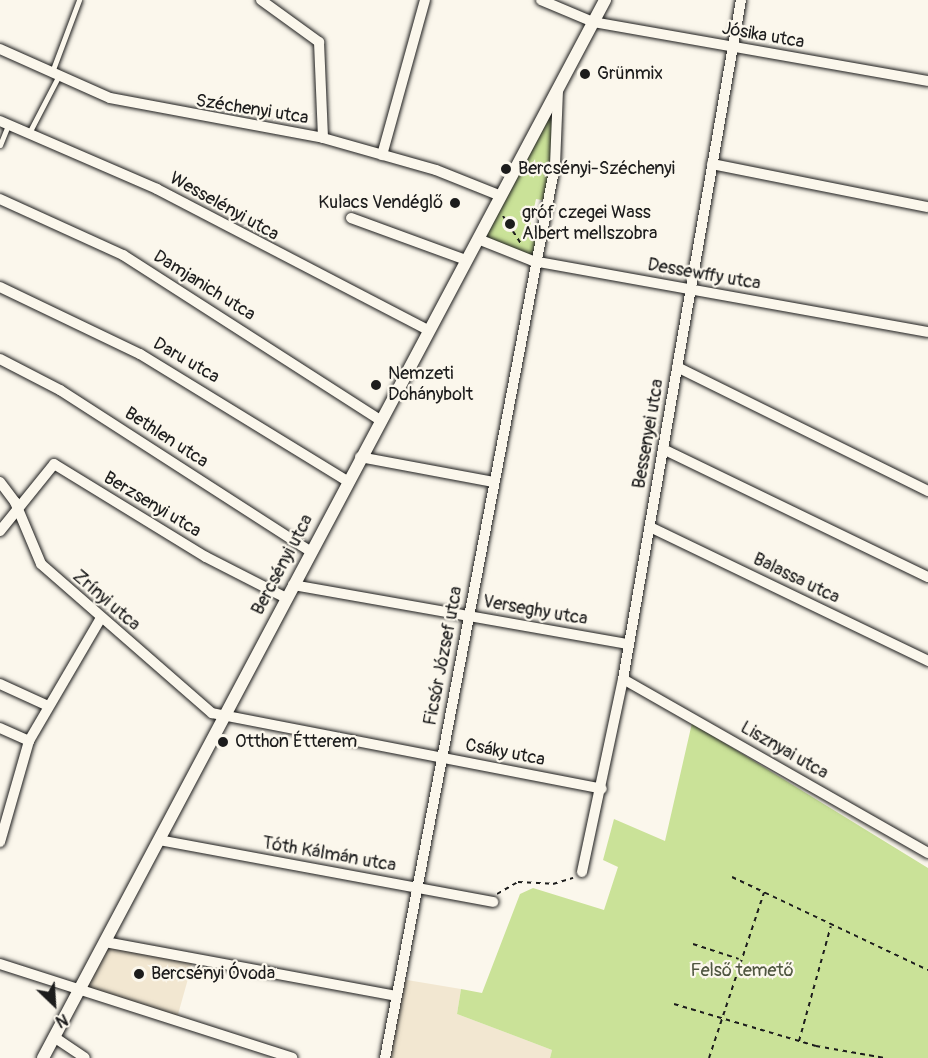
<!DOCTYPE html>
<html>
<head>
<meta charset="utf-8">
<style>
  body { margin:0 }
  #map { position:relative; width:928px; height:1058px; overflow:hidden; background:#fbf7ec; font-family:Pangolin,sans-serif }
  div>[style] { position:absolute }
  .built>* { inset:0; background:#f2e7d1 }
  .green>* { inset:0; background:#cae298 }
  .path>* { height:2px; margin-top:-1px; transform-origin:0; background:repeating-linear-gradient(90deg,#1c1c1c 0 4.5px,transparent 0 9px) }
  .roads { filter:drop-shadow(0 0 2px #1c1c1c) drop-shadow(0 0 2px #1c1c1c) }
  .service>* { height:5px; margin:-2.5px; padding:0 2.5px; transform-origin:2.5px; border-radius:2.5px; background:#fbf7ec }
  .minor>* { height:10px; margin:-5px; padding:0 5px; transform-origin:5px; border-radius:5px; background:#fbf7ec }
  .tertiary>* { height:12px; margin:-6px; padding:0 6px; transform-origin:6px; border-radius:6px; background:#fbf7ec }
  .dots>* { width:16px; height:16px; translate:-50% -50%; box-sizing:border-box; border:3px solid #fbf7ec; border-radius:50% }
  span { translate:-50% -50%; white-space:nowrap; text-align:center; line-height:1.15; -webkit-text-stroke:4.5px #fbf7ec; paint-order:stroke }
  .street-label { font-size:18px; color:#1c1c1c }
  .poi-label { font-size:18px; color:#1c1c1c }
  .left { translate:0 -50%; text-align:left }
  .right { translate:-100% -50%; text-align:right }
  .park-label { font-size:18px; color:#505741 }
  .north { position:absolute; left:24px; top:974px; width:60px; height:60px; -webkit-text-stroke:4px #fbf7ec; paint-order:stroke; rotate:155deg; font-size:16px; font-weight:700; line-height:24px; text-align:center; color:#1c1c1c }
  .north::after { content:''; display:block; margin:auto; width:21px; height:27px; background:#1c1c1c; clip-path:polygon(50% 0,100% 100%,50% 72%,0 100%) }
</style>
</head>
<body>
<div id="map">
  <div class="built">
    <i style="clip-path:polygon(106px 945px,193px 961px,177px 1018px,81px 988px)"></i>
    <i style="clip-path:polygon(401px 979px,461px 989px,457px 1014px,552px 1050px,550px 1058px,387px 1058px)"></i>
  </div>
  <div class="green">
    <i style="clip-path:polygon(558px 91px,547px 201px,536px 199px,528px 236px,538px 239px,533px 261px,478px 239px)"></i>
    <i style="clip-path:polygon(692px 723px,928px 868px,928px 1058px,550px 1058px,552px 1050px,457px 1014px,461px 989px,482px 993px,520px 894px,533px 888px,604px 910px,618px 867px,603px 860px,614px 819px,665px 841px)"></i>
  </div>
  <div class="path">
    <i style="left:503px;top:216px;width:35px;rotate:57deg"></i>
    <i style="left:732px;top:877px;width:217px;rotate:25.4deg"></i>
    <i style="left:497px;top:894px;width:24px;rotate:-30deg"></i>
    <i style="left:518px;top:882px;width:35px;rotate:3deg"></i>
    <i style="left:553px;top:884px;width:21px;rotate:-17deg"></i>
    <i style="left:693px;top:944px;width:48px;rotate:18.1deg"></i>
    <i style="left:674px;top:1004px;width:148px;rotate:16.5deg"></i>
    <i style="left:816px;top:1046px;width:70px;rotate:9.9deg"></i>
    <i style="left:799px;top:1041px;width:119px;rotate:-74.5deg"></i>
    <i style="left:709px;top:1058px;width:174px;rotate:-71.6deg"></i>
  </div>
  <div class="roads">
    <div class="service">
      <i style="left:52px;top:72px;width:77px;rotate:-69.4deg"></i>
      <i style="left:29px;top:133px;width:63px;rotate:-62.6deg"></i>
      <i style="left:0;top:145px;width:22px;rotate:-68deg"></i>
    </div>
    <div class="minor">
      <i style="left:261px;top:0;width:72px;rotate:35.9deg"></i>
      <i style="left:319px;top:42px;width:96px;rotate:87.6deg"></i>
      <i style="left:541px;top:0;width:56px;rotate:22.9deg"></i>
      <i style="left:593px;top:22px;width:340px;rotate:10deg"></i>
      <i style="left:0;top:49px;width:120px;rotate:24deg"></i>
      <i style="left:110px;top:98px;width:217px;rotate:10.6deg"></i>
      <i style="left:323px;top:138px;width:117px;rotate:15.8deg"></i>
      <i style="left:436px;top:170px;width:70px;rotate:21.8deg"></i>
      <i style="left:0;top:121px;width:171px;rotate:23.4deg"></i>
      <i style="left:157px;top:189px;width:305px;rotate:27.5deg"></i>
      <i style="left:382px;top:155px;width:161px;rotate:-74.5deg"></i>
      <i style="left:712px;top:164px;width:220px;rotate:11.3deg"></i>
      <i style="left:0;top:199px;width:135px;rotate:24.5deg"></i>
      <i style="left:123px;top:255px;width:305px;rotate:32.7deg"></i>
      <i style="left:351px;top:218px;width:122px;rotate:20.1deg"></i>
      <i style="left:478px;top:239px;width:59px;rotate:21.8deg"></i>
      <i style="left:533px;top:261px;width:401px;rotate:10.2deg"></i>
      <i style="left:0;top:287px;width:155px;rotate:25.6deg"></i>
      <i style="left:140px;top:354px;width:243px;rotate:31.5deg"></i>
      <i style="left:0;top:359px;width:68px;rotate:27.3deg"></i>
      <i style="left:60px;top:390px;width:297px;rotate:32.8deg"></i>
      <i style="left:677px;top:367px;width:280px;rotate:26.3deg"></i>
      <i style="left:663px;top:449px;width:294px;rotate:25.8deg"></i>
      <i style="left:360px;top:457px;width:135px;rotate:10.6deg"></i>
      <i style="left:0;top:482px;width:25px;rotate:53deg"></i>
      <i style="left:15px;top:502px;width:67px;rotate:67.2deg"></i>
      <i style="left:41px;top:564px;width:227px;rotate:41.1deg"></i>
      <i style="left:212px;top:713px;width:397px;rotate:11deg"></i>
      <i style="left:650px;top:527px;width:309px;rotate:25.7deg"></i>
      <i style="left:0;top:531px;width:86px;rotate:-51.1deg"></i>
      <i style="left:54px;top:464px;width:178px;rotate:31.5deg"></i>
      <i style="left:206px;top:557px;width:90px;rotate:27.1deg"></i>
      <i style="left:293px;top:585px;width:341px;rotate:10deg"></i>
      <i style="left:623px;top:679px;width:351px;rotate:29.7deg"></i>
      <i style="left:0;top:684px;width:53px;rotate:24.6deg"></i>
      <i style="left:0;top:728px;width:32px;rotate:24deg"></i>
      <i style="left:159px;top:840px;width:340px;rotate:10.5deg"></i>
      <i style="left:0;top:842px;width:105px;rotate:-74deg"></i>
      <i style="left:29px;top:741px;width:143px;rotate:-59.7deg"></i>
      <i style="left:582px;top:872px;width:197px;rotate:-78deg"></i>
      <i style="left:623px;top:679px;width:689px;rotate:-80.14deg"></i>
      <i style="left:105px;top:942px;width:296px;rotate:10.5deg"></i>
      <i style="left:0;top:964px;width:307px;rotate:17.8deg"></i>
      <i style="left:54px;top:1037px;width:37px;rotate:34deg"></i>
      <i style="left:385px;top:1058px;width:909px;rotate:-79.22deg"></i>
      <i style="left:555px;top:165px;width:74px;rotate:-87.7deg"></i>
    </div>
    <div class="tertiary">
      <i style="left:43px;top:1058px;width:1198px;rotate:-62.02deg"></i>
    </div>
  </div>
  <div class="dots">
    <i style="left:585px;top:74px;background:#1c1c1c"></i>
    <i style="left:506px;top:169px;background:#1c1c1c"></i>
    <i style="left:455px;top:203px;background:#1c1c1c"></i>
    <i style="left:510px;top:224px;background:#1c1c1c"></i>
    <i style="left:376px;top:385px;background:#1c1c1c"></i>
    <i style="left:223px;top:742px;background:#1c1c1c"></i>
    <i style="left:139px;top:974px;background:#1c1c1c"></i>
  </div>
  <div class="street-label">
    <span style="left:763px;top:36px;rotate:10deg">Jósika utca</span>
    <span style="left:252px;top:110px;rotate:9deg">Széchenyi utca</span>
    <span style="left:224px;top:207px;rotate:29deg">Wesselényi utca</span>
    <span style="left:704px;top:275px;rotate:10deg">Dessewffy utca</span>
    <span style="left:204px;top:286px;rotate:32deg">Damjanich utca</span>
    <span style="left:186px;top:361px;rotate:30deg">Daru utca</span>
    <span style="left:649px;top:434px;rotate:-80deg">Bessenyei utca</span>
    <span style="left:166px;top:438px;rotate:33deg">Bethlen utca</span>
    <span style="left:152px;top:505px;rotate:31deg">Berzsenyi utca</span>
    <span style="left:283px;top:565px;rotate:-62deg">Bercsényi utca</span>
    <span style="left:796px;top:579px;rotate:26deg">Balassa utca</span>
    <span style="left:106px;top:601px;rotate:41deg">Zrínyi utca</span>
    <span style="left:535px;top:611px;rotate:10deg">Verseghy utca</span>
    <span style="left:444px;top:656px;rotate:-79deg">Ficsór József utca</span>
    <span style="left:784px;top:751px;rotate:30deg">Lisznyai utca</span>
    <span style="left:505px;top:753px;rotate:11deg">Csáky utca</span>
    <span style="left:329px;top:855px;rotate:10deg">Tóth Kálmán utca</span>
  </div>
  <div class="poi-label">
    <span class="left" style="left:597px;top:74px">Grünmix</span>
    <span class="left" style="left:518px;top:169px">Bercsényi-Széchenyi</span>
    <span class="right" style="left:443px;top:203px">Kulacs Vendéglő</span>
    <span class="left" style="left:522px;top:224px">gróf czegei Wass<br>Albert mellszobra</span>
    <span class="left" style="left:388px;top:385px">Nemzeti<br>Dohánybolt</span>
    <span class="left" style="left:235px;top:742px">Otthon Étterem</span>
    <span class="left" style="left:151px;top:974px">Bercsényi Óvoda</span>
  </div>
  <div class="park-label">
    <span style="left:742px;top:971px">Felső temető</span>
  </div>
  <div class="north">N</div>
</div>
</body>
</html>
